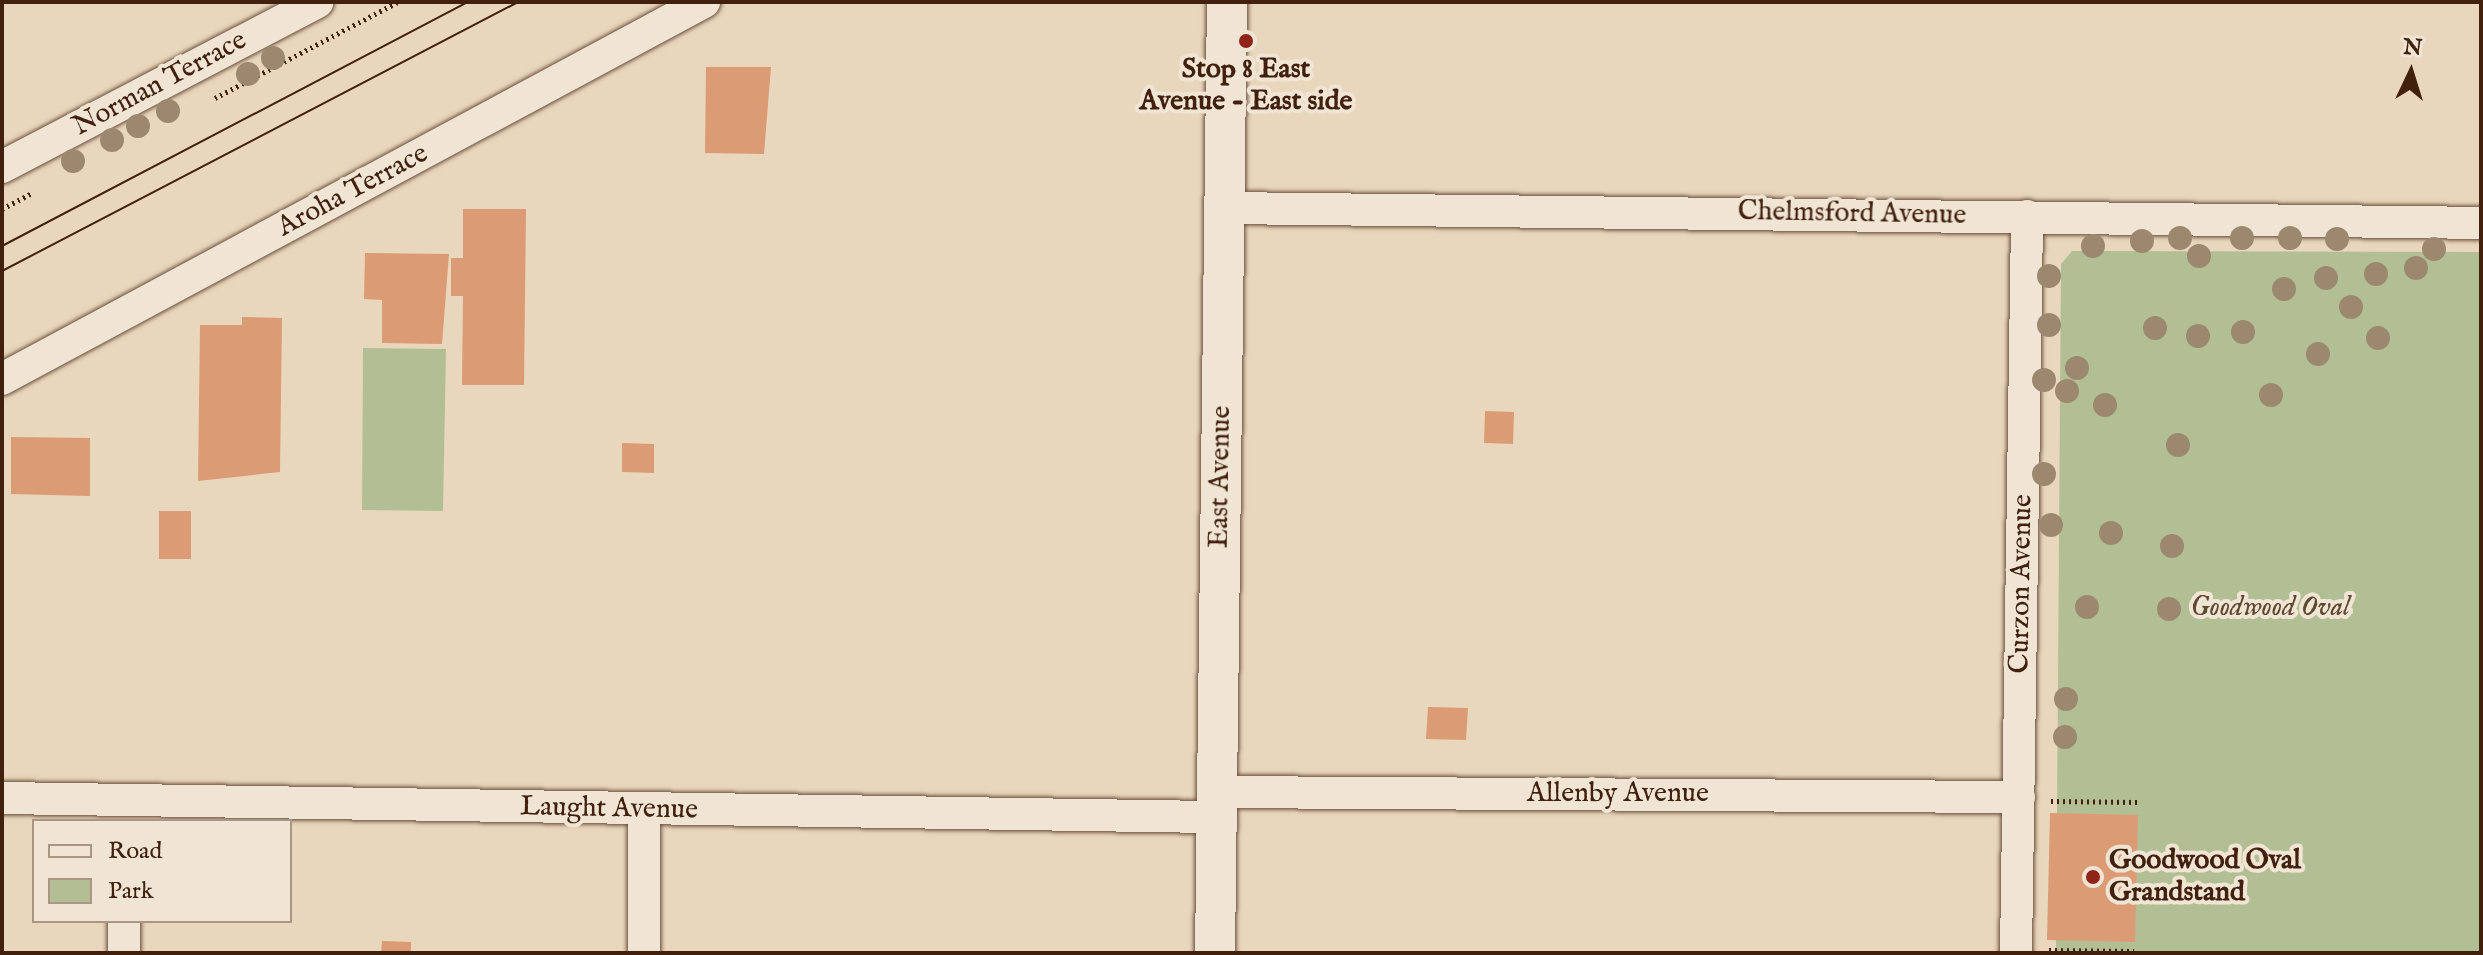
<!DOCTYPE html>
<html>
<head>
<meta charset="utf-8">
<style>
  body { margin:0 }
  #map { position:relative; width:2483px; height:955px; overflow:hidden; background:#e8d7bd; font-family:"IM FELL English",serif }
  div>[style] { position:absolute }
  .green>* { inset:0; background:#b2bf94 }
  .building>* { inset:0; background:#db9b75 }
  .path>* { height:5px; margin-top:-2.5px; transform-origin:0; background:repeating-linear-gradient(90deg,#42200e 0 2px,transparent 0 6px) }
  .roads { filter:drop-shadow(0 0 2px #6c4e3a) drop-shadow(0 0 2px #6c4e3a) }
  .minor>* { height:32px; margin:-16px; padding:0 16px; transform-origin:16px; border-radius:16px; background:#f0e5d4 }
  .tertiary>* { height:40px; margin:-20px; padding:0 20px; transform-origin:20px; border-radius:20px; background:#f0e5d4 }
  .tram>* { height:2px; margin:-1px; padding:0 1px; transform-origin:1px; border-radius:1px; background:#42200e }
  .trees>* { width:24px; height:24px; margin:-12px; border-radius:50%; background:#9c886f }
  .dots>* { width:22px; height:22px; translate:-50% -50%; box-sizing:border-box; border:4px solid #f0e5d4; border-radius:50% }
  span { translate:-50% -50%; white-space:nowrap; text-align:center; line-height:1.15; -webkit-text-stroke:8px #f0e5d4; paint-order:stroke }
  .poi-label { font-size:28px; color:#42200e; font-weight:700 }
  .left { translate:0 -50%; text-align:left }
  .street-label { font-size:28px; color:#42200e }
  .park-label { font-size:28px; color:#5e4830; font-style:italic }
  .frame { position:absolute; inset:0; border:4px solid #42200e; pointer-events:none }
  .legend { position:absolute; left:32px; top:819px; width:260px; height:104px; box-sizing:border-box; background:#f0e5d4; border:2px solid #aa9685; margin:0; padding:10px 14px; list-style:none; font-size:24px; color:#42200e }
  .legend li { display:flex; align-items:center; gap:16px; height:40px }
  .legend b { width:40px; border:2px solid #aa9685 }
  .north { position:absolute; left:2371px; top:32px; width:80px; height:80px; -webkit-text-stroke:6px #f0e5d4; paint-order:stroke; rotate:4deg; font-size:22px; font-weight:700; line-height:32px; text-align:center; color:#42200e }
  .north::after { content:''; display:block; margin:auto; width:28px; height:36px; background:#42200e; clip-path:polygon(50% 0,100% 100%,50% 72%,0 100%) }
</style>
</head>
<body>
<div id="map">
  <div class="green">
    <i style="clip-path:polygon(2072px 251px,2481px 252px,2481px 953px,2056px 953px,2061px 264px)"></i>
    <i style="clip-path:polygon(363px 348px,446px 349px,443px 511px,362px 510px)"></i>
  </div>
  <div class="building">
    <i style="clip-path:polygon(706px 67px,771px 67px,764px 154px,705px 153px)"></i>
    <i style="clip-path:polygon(463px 209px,526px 209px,524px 385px,462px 385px,463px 296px,451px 296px,451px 258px,463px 258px)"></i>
    <i style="clip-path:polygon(365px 253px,449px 254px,442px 344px,382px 343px,382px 300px,364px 299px)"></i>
    <i style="clip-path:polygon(242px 317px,282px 318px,280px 472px,198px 481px,200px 325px,242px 325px)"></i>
    <i style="clip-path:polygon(1485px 411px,1514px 412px,1513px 444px,1484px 443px)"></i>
    <i style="clip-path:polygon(11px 437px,90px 438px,90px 496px,11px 494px)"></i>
    <i style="clip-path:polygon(622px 443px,654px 444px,654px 473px,622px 472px)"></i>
    <i style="clip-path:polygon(159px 511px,191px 511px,191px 559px,159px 559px)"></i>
    <i style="clip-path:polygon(1428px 707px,1468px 708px,1466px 740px,1426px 739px)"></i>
    <i style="clip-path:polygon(2050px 813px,2138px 815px,2135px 942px,2047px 940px)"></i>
    <i style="clip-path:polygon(382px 941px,411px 942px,411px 953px,381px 953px)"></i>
  </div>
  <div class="path">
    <i style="left:215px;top:98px;width:207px;rotate:-27.7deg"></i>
    <i style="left:2px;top:209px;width:34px;rotate:-28deg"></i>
    <i style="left:2051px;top:801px;width:87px;rotate:0.7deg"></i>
    <i style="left:2049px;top:950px;width:85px;rotate:0.7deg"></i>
  </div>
  <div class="roads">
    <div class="minor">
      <i style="left:2px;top:167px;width:356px;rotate:-27.6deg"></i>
      <i style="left:1224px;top:208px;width:1257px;rotate:0.68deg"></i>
      <i style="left:2px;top:379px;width:797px;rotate:-28.24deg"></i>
      <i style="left:1217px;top:792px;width:802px;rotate:0.36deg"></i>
      <i style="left:2px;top:798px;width:1215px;rotate:0.9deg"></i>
      <i style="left:124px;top:953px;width:32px;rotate:-90deg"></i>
      <i style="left:644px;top:953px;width:143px;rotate:-90deg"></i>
      <i style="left:2016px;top:953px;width:737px;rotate:-89.14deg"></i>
    </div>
    <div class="tertiary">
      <i style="left:1215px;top:953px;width:951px;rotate:-89.28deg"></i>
    </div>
  </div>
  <div class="tram">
    <i style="left:2px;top:246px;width:526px;rotate:-27.64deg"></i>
    <i style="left:2px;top:271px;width:582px;rotate:-27.53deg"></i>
  </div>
  <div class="trees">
    <i style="left:273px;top:58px"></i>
    <i style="left:248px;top:74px"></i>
    <i style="left:168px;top:111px"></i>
    <i style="left:138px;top:126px"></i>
    <i style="left:112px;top:140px"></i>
    <i style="left:73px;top:161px"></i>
    <i style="left:2180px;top:238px"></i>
    <i style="left:2242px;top:238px"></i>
    <i style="left:2290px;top:238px"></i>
    <i style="left:2337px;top:239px"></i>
    <i style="left:2142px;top:241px"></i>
    <i style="left:2093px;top:246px"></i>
    <i style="left:2434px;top:249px"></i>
    <i style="left:2199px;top:256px"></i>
    <i style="left:2416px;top:268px"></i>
    <i style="left:2376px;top:274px"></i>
    <i style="left:2049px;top:276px"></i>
    <i style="left:2326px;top:278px"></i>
    <i style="left:2284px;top:289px"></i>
    <i style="left:2351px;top:307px"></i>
    <i style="left:2049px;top:325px"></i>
    <i style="left:2155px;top:328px"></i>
    <i style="left:2243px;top:332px"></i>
    <i style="left:2198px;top:336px"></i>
    <i style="left:2378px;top:338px"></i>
    <i style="left:2318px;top:354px"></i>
    <i style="left:2077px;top:368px"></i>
    <i style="left:2044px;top:380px"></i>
    <i style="left:2067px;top:391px"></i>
    <i style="left:2271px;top:395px"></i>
    <i style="left:2105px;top:405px"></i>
    <i style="left:2178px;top:445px"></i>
    <i style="left:2044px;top:474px"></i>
    <i style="left:2051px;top:525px"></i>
    <i style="left:2111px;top:533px"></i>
    <i style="left:2172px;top:546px"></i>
    <i style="left:2087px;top:607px"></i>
    <i style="left:2169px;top:609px"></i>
    <i style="left:2066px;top:699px"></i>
    <i style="left:2065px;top:737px"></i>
  </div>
  <div class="dots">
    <i style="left:1246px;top:41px;background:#8f2418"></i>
    <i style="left:2093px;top:877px;background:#8f2418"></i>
  </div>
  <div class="poi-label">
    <span style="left:1246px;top:86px">Stop 8 East<br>Avenue - East side</span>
    <span class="left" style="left:2109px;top:877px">Goodwood Oval<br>Grandstand</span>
  </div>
  <div class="street-label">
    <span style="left:160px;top:84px;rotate:-28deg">Norman Terrace</span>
    <span style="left:353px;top:191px;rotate:-28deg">Aroha Terrace</span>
    <span style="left:1852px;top:214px;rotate:1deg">Chelmsford Avenue</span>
    <span style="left:1221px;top:477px;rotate:-89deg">East Avenue</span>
    <span style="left:2022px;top:584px;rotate:-89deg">Curzon Avenue</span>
    <span style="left:1618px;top:794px">Allenby Avenue</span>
    <span style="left:609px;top:809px;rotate:1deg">Laught Avenue</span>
  </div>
  <div class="park-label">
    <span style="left:2270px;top:608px">Goodwood Oval</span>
  </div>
  <div class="frame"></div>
  <ul class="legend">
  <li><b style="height:10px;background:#f0e5d4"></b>Road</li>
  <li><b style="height:22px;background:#b2bf94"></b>Park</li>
  </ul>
  <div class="north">N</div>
</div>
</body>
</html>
